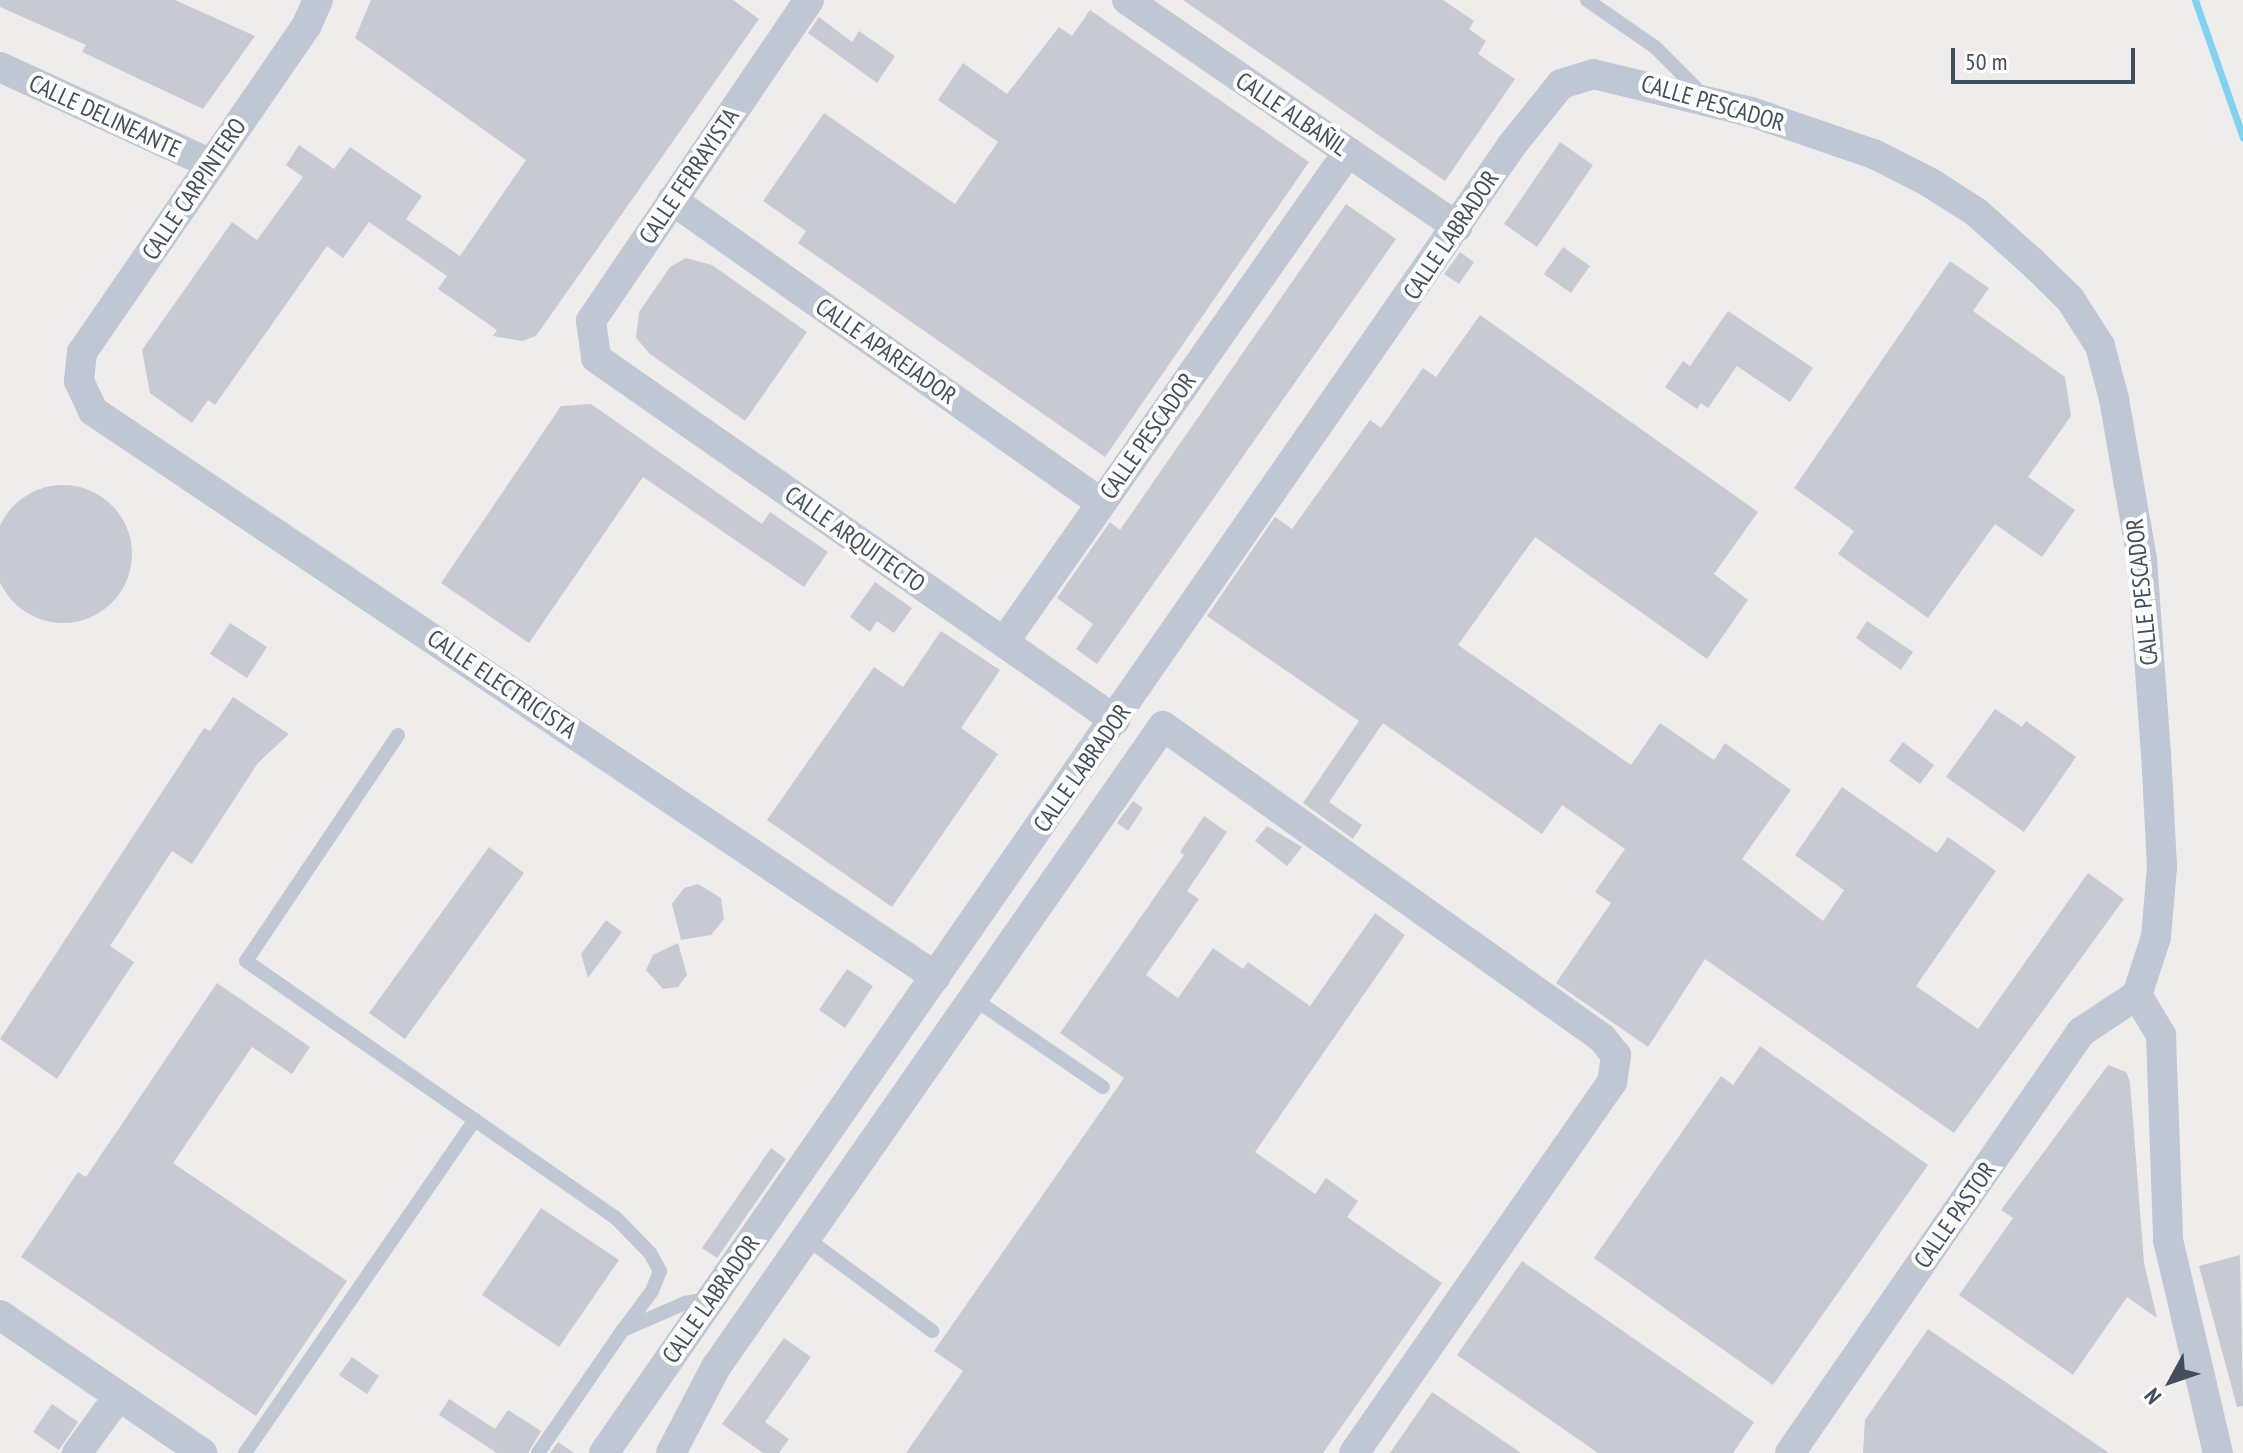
<!DOCTYPE html>
<html>
<head>
<meta charset="utf-8">
<style>
  body { margin:0 }
  #map { position:relative; width:2243px; height:1453px; overflow:hidden; background:#efecec; font-family:"PT Sans Narrow",sans-serif }
  div>[style] { position:absolute }
  .stream>* { height:7px; margin:-3.5px; padding:0 3.5px; transform-origin:3.5px; border-radius:3.5px; background:#7fd3f1 }
  .building>* { inset:0; background:#c7cad3 }
  .round { border-radius:50% }
  .service>* { height:14px; margin:-7px; padding:0 7px; transform-origin:7px; border-radius:7px; background:#bec7d3 }
  .minor>* { height:30px; margin:-15px; padding:0 15px; transform-origin:15px; border-radius:15px; background:#bec7d3 }
  span { translate:-50% -50%; white-space:nowrap; text-align:center; line-height:1.15; -webkit-text-stroke:8px #fff; paint-order:stroke }
  .street-label { font-size:24px; color:#434e5b }
  .north { position:absolute; left:2131px; top:1341px; width:80px; height:80px; -webkit-text-stroke:6px #fff; paint-order:stroke; rotate:230deg; font-size:22px; font-weight:700; line-height:32px; text-align:center; color:#434e5b }
  .north::after { content:''; display:block; margin:auto; width:28px; height:36px; background:#434e5b; clip-path:polygon(50% 0,100% 100%,50% 72%,0 100%) }
  .scale { position:absolute; left:1951px; top:48px; width:184px; height:36px; box-sizing:border-box; border:4px solid #434e5b; border-top:0; padding-left:10px; font-size:24px; line-height:28px; white-space:nowrap; color:#434e5b; -webkit-text-stroke:6px #fff; paint-order:stroke }
</style>
</head>
<body>
<div id="map">
  <div class="stream">
    <i style="left:2195px;top:0;width:146px;rotate:70.8deg"></i>
  </div>
  <div class="building">
    <i style="clip-path:polygon(0 0,175px 0,255px 36px,203px 109px,82px 52px,86px 45px,0 7px)"></i>
    <i style="clip-path:polygon(371px 0,733px 0,759px 19px,536px 336px,522px 341px,493px 336px,497px 330px,438px 289px,447px 276px,369px 222px,343px 258px,327px 246px,215px 405px,208px 400px,192px 423px,150px 393px,142px 350px,232px 222px,257px 240px,303px 177px,286px 165px,299px 145px,334px 169px,350px 147px,422px 196px,406px 219px,460px 256px,526px 160px,355px 38px)"></i>
    <i style="clip-path:polygon(1183px 0,1443px 0,1474px 21px,1469px 29px,1486px 41px,1478px 54px,1515px 79px,1445px 181px)"></i>
    <i style="clip-path:polygon(1090px 10px,1309px 162px,1105px 457px,798px 243px,806px 231px,763px 201px,824px 113px,955px 204px,998px 142px,938px 100px,963px 63px,1007px 94px,1059px 27px,1072px 36px)"></i>
    <i style="clip-path:polygon(819px 17px,852px 42px,859px 31px,895px 56px,877px 83px,808px 33px)"></i>
    <i style="clip-path:polygon(1560px 142px,1593px 165px,1537px 247px,1504px 224px)"></i>
    <i style="clip-path:polygon(1346px 204px,1396px 239px,1097px 664px,1076px 649px,1093px 624px,1057px 598px,1110px 522px,1120px 530px)"></i>
    <i style="clip-path:polygon(1563px 247px,1590px 266px,1571px 293px,1544px 274px)"></i>
    <i style="clip-path:polygon(1460px 252px,1474px 262px,1459px 284px,1444px 274px)"></i>
    <i style="clip-path:polygon(686px 258px,712px 265px,807px 332px,745px 421px,650px 354px,636px 338px,639px 312px,670px 267px)"></i>
    <i style="clip-path:polygon(1950px 261px,1989px 288px,1973px 311px,2065px 377px,2071px 416px,2028px 477px,2075px 510px,2042px 557px,1995px 524px,1928px 618px,1838px 554px,1854px 531px,1794px 488px)"></i>
    <i style="clip-path:polygon(1728px 311px,1813px 368px,1790px 402px,1737px 366px,1708px 408px,1701px 403px,1697px 409px,1665px 387px,1683px 361px,1690px 366px)"></i>
    <i style="clip-path:polygon(1480px 315px,1758px 512px,1714px 574px,1748px 600px,1707px 659px,1535px 537px,1458px 645px,1631px 765px,1660px 723px,1714px 760px,1725px 743px,1791px 790px,1742px 859px,1823px 921px,1844px 890px,1795px 855px,1842px 787px,1937px 853px,1948px 837px,1996px 871px,1916px 986px,1978px 1029px,2088px 873px,2124px 899px,1954px 1133px,1705px 959px,1648px 1047px,1556px 983px,1611px 903px,1595px 892px,1625px 849px,1562px 805px,1542px 834px,1383px 723px,1329px 802px,1362px 825px,1353px 839px,1303px 803px,1359px 721px,1207px 616px,1275px 517px,1292px 529px,1370px 420px,1381px 428px,1423px 368px,1436px 377px)"></i>
    <i style="clip-path:polygon(591px 404px,762px 524px,770px 512px,828px 552px,804px 587px,643px 477px,529px 643px,441px 583px,561px 406px)"></i>
    <i class="round" style="left:-6px;top:485px;width:138px;height:138px"></i>
    <i style="clip-path:polygon(875px 582px,912px 608px,894px 633px,877px 621px,870px 632px,850px 617px)"></i>
    <i style="clip-path:polygon(1867px 621px,1913px 652px,1901px 670px,1856px 638px)"></i>
    <i style="clip-path:polygon(230px 623px,267px 647px,247px 678px,210px 654px)"></i>
    <i style="clip-path:polygon(941px 631px,1000px 670px,961px 728px,998px 754px,892px 907px,767px 820px,874px 667px,903px 687px)"></i>
    <i style="clip-path:polygon(233px 697px,289px 734px,258px 763px,192px 864px,172px 851px,110px 946px,134px 962px,57px 1079px,0 1039px,204px 728px,210px 731px)"></i>
    <i style="clip-path:polygon(1995px 709px,2022px 727px,2026px 721px,2076px 757px,2024px 832px,1946px 777px)"></i>
    <i style="clip-path:polygon(1903px 742px,1934px 765px,1920px 784px,1889px 761px)"></i>
    <i style="clip-path:polygon(1133px 801px,1143px 808px,1128px 831px,1117px 823px)"></i>
    <i style="clip-path:polygon(1204px 816px,1227px 832px,1187px 891px,1199px 899px,1146px 975px,1178px 998px,1213px 948px,1243px 969px,1248px 962px,1310px 1006px,1375px 913px,1405px 935px,1255px 1152px,1315px 1194px,1326px 1178px,1358px 1201px,1347px 1217px,1442px 1283px,1323px 1453px,906px 1453px,963px 1371px,934px 1351px,1124px 1078px,1060px 1033px,1184px 855px,1180px 852px)"></i>
    <i style="clip-path:polygon(1267px 826px,1302px 847px,1287px 866px,1255px 841px)"></i>
    <i style="clip-path:polygon(489px 847px,524px 873px,405px 1039px,369px 1013px)"></i>
    <i style="clip-path:polygon(698px 884px,721px 898px,724px 919px,711px 935px,681px 940px,672px 904px,684px 888px)"></i>
    <i style="clip-path:polygon(606px 920px,622px 932px,588px 978px,581px 954px)"></i>
    <i style="clip-path:polygon(678px 943px,687px 975px,678px 987px,663px 989px,646px 970px,653px 955px)"></i>
    <i style="clip-path:polygon(847px 969px,873px 986px,845px 1028px,819px 1010px)"></i>
    <i style="clip-path:polygon(217px 983px,310px 1047px,292px 1074px,252px 1047px,173px 1163px,347px 1281px,256px 1416px,21px 1257px,78px 1172px,86px 1177px)"></i>
    <i style="clip-path:polygon(1760px 1046px,1928px 1165px,1773px 1385px,1594px 1258px,1721px 1076px,1733px 1085px)"></i>
    <i style="clip-path:polygon(2108px 1065px,2126px 1072px,2130px 1082px,2144px 1263px,2157px 1318px,2127px 1297px,2073px 1375px,1959px 1295px,2013px 1218px,2001px 1210px)"></i>
    <i style="clip-path:polygon(771px 1148px,786px 1159px,717px 1258px,702px 1248px)"></i>
    <i style="clip-path:polygon(541px 1208px,619px 1260px,559px 1347px,482px 1295px)"></i>
    <i style="clip-path:polygon(2240px 1255px,2243px 1406px,2237px 1407px,2199px 1266px)"></i>
    <i style="clip-path:polygon(1522px 1261px,1754px 1422px,1733px 1453px,1598px 1453px,1457px 1355px)"></i>
    <i style="clip-path:polygon(1928px 1329px,2109px 1453px,1863px 1453px,1865px 1420px)"></i>
    <i style="clip-path:polygon(784px 1338px,811px 1357px,765px 1422px,789px 1439px,779px 1453px,763px 1453px,722px 1424px)"></i>
    <i style="clip-path:polygon(352px 1357px,379px 1376px,367px 1394px,339px 1375px)"></i>
    <i style="clip-path:polygon(1432px 1392px,1521px 1453px,1390px 1453px)"></i>
    <i style="clip-path:polygon(449px 1399px,495px 1429px,508px 1410px,541px 1431px,528px 1453px,497px 1453px,439px 1415px)"></i>
    <i style="clip-path:polygon(52px 1404px,78px 1422px,59px 1450px,33px 1432px)"></i>
    <i style="clip-path:polygon(558px 1442px,574px 1453px,550px 1453px)"></i>
  </div>
  <div class="service">
    <i style="left:1587px;top:0;width:83px;rotate:34.7deg"></i>
    <i style="left:1655px;top:47px;width:74px;rotate:45deg"></i>
    <i style="left:398px;top:735px;width:272px;rotate:123.9deg"></i>
    <i style="left:246px;top:961px;width:449px;rotate:34.8deg"></i>
    <i style="left:615px;top:1217px;width:50px;rotate:45.8deg"></i>
    <i style="left:650px;top:1253px;width:21px;rotate:61deg"></i>
    <i style="left:660px;top:1271px;width:22px;rotate:112deg"></i>
    <i style="left:652px;top:1291px;width:49px;rotate:126.6deg"></i>
    <i style="left:974px;top:999px;width:156px;rotate:34.3deg"></i>
    <i style="left:806px;top:1238px;width:157px;rotate:36.4deg"></i>
    <i style="left:245px;top:1453px;width:405px;rotate:-55.4deg"></i>
    <i style="left:538px;top:1453px;width:150px;rotate:-55.4deg"></i>
    <i style="left:623px;top:1330px;width:68px;rotate:-23.5deg"></i>
    <i style="left:685px;top:1303px;width:22px;rotate:-10deg"></i>
  </div>
  <div class="minor">
    <i style="left:318px;top:0;width:27px;rotate:114deg"></i>
    <i style="left:307px;top:25px;width:397px;rotate:124.5deg"></i>
    <i style="left:82px;top:352px;width:29px;rotate:96deg"></i>
    <i style="left:79px;top:381px;width:33px;rotate:65deg"></i>
    <i style="left:93px;top:411px;width:1015px;rotate:33.88deg"></i>
    <i style="left:809px;top:0;width:388px;rotate:124.2deg"></i>
    <i style="left:591px;top:321px;width:37px;rotate:82deg"></i>
    <i style="left:596px;top:358px;width:633px;rotate:34.9deg"></i>
    <i style="left:1127px;top:0;width:401px;rotate:34.5deg"></i>
    <i style="left:0;top:67px;width:232px;rotate:24.7deg"></i>
    <i style="left:672px;top:200px;width:525px;rotate:35.23deg"></i>
    <i style="left:1004px;top:642px;width:599px;rotate:-54.93deg"></i>
    <i style="left:0;top:1315px;width:245px;rotate:34.3deg"></i>
    <i style="left:77px;top:1453px;width:69px;rotate:-53.8deg"></i>
    <i style="left:604px;top:1453px;width:1592px;rotate:-55.23deg"></i>
    <i style="left:1512px;top:145px;width:78px;rotate:-51.2deg"></i>
    <i style="left:1561px;top:84px;width:34px;rotate:-17deg"></i>
    <i style="left:1593px;top:74px;width:163px;rotate:13.5deg"></i>
    <i style="left:1751px;top:112px;width:130px;rotate:18.9deg"></i>
    <i style="left:1874px;top:154px;width:62px;rotate:27deg"></i>
    <i style="left:1929px;top:182px;width:56px;rotate:32.6deg"></i>
    <i style="left:1976px;top:212px;width:75px;rotate:41.8deg"></i>
    <i style="left:2032px;top:262px;width:53px;rotate:44.2deg"></i>
    <i style="left:2070px;top:299px;width:56px;rotate:57.4deg"></i>
    <i style="left:2100px;top:346px;width:55px;rotate:75.2deg"></i>
    <i style="left:2114px;top:399px;width:162px;rotate:80.1deg"></i>
    <i style="left:2142px;top:559px;width:194px;rotate:85.9deg"></i>
    <i style="left:2156px;top:752px;width:115px;rotate:87deg"></i>
    <i style="left:2162px;top:867px;width:70px;rotate:94.9deg"></i>
    <i style="left:2156px;top:937px;width:61px;rotate:108.1deg"></i>
    <i style="left:2137px;top:995px;width:47px;rotate:59deg"></i>
    <i style="left:2161px;top:1035px;width:205px;rotate:88deg"></i>
    <i style="left:2168px;top:1240px;width:219px;rotate:76.8deg"></i>
    <i style="left:671px;top:1453px;width:97px;rotate:-62.4deg"></i>
    <i style="left:716px;top:1367px;width:781px;rotate:-55.11deg"></i>
    <i style="left:1163px;top:726px;width:539px;rotate:35.4deg"></i>
    <i style="left:1602px;top:1038px;width:22px;rotate:51deg"></i>
    <i style="left:1616px;top:1055px;width:27px;rotate:98deg"></i>
    <i style="left:1612px;top:1082px;width:452px;rotate:124.8deg"></i>
    <i style="left:1790px;top:1453px;width:512px;rotate:-55.35deg"></i>
    <i style="left:2081px;top:1032px;width:67px;rotate:-33.5deg"></i>
  </div>
  <div class="street-label">
    <span style="left:1713px;top:103px;rotate:16deg">CALLE PESCADOR</span>
    <span style="left:1292px;top:114px;rotate:34deg">CALLE ALBAÑIL</span>
    <span style="left:105px;top:116px;rotate:25deg">CALLE DELINEANTE</span>
    <span style="left:689px;top:176px;rotate:-56deg">CALLE FERRAYISTA</span>
    <span style="left:194px;top:189px;rotate:-56deg">CALLE CARPINTERO</span>
    <span style="left:1451px;top:235px;rotate:-56deg">CALLE LABRADOR</span>
    <span style="left:886px;top:351px;rotate:35deg">CALLE APAREJADOR</span>
    <span style="left:1148px;top:436px;rotate:-55deg">CALLE PESCADOR</span>
    <span style="left:855px;top:539px;rotate:35deg">CALLE ARQUITECTO</span>
    <span style="left:2142px;top:592px;rotate:-96deg">CALLE PESCADOR</span>
    <span style="left:502px;top:684px;rotate:34deg">CALLE ELECTRICISTA</span>
    <span style="left:1082px;top:768px;rotate:-55deg">CALLE LABRADOR</span>
    <span style="left:1955px;top:1215px;rotate:-55deg">CALLE PASTOR</span>
    <span style="left:711px;top:1299px;rotate:-55deg">CALLE LABRADOR</span>
  </div>
  <div class="north">N</div>
  <div class="scale">50 m</div>
</div>
</body>
</html>
